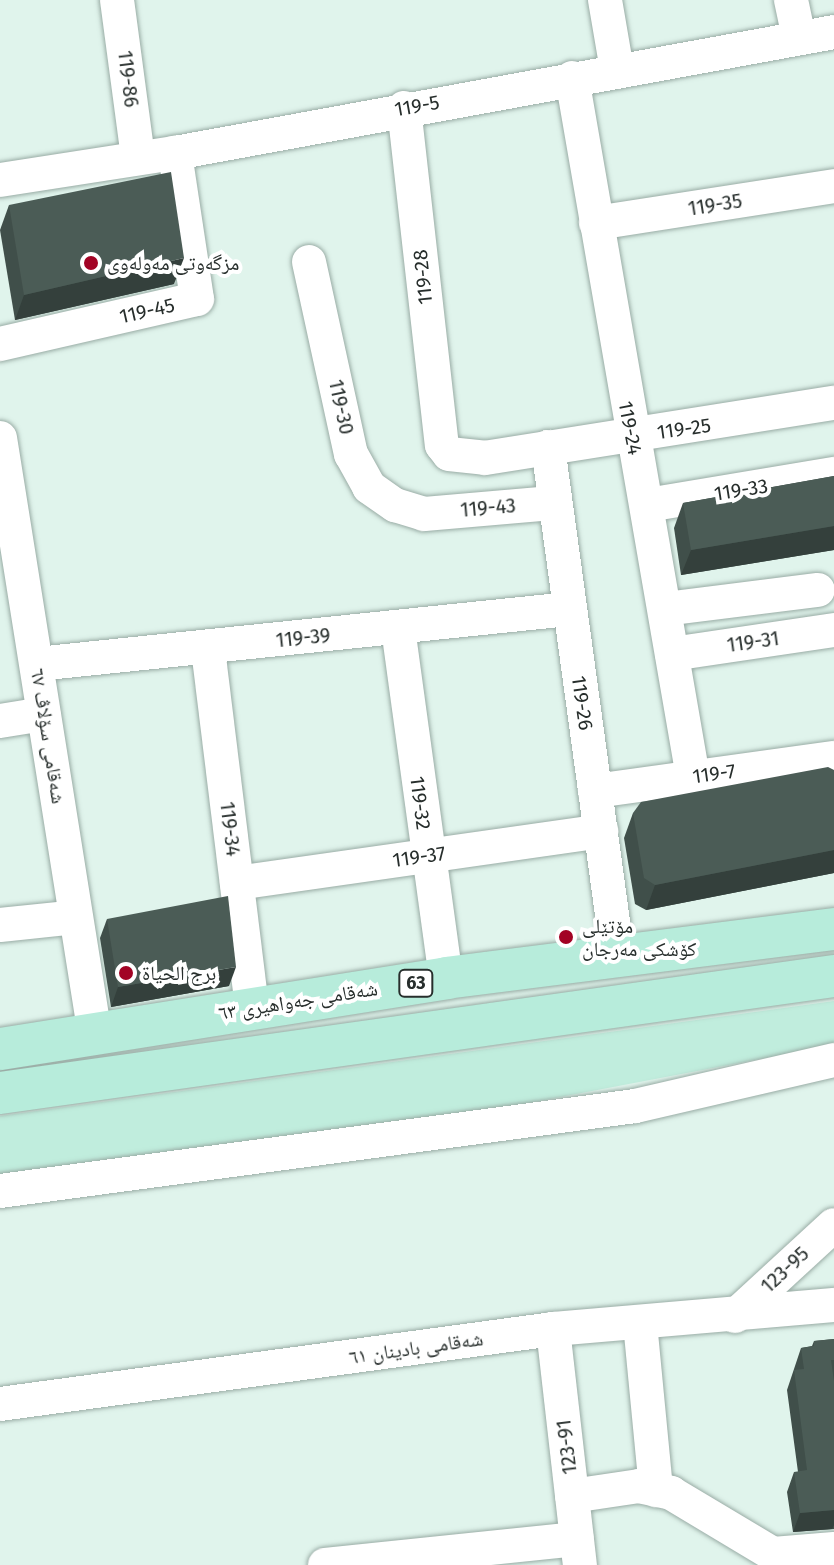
<!DOCTYPE html>
<html>
<head>
<meta charset="utf-8">
<style>
  body { margin:0 }
  #map { position:relative; width:834px; height:1565px; overflow:hidden; background:#e0f4ec; font-family:"Fira Sans","Noto Naskh Arabic",sans-serif }
  div>[style] { position:absolute }
  .green>* { inset:0; background:#c0eddd }
  .roads { filter:drop-shadow(0 0 2px #99aca5) drop-shadow(0 0 2px #99aca5) }
  .minor>* { height:34px; margin:-17px; padding:0 17px; transform-origin:17px; border-radius:17px; background:#fff }
  .major>* { height:42px; margin:-21px; padding:0 21px; transform-origin:21px; border-radius:21px; background:#b7ecdb }
  .wall>* { inset:0; background:#404f4a }
  .shaded-wall>* { inset:0; background:#34403c }
  .building>* { inset:0; background:#4b5c56 }
  .dots>* { width:22px; height:22px; translate:-50% -50%; box-sizing:border-box; border:4px solid #fff; border-radius:50% }
  span { translate:-50% -50%; white-space:nowrap; text-align:center; line-height:1.15; -webkit-text-stroke:8px #fff; paint-order:stroke }
  .shield-label span { padding:2px 6px; background:#fff; border:2px solid; border-radius:6px; -webkit-text-stroke-width:0 }
  .shield-label { font-size:18px; color:#272e2c; font-weight:700 }
  .street-label { font-size:20px; color:#272e2c }
  .poi-label { font-size:20px; color:#272e2c }
  .left { translate:0 -50%; text-align:left }
</style>
</head>
<body>
<div id="map">
  <div class="green">
    <i style="clip-path:polygon(834px 1001px,834px 1045px,450px 1118px,0 1184px,0 1116px)"></i>
  </div>
  <div class="roads">
    <div class="minor">
      <i style="left:117px;top:0;width:159px;rotate:82.4deg"></i>
      <i style="left:605px;top:0;width:71px;rotate:80.3deg"></i>
      <i style="left:791px;top:0;width:39px;rotate:78deg"></i>
      <i style="left:572px;top:78px;width:709px;rotate:80.18deg"></i>
      <i style="left:404px;top:108px;width:339px;rotate:83.6deg"></i>
      <i style="left:442px;top:445px;width:11px;rotate:52deg"></i>
      <i style="left:449px;top:454px;width:36px;rotate:6deg"></i>
      <i style="left:485px;top:458px;width:353px;rotate:-9deg"></i>
      <i style="left:0;top:180px;width:177px;rotate:-8.8deg"></i>
      <i style="left:175px;top:153px;width:670px;rotate:-10.4deg"></i>
      <i style="left:596px;top:223px;width:241px;rotate:-8.8deg"></i>
      <i style="left:309px;top:262px;width:197px;rotate:77.7deg"></i>
      <i style="left:351px;top:454px;width:38px;rotate:61deg"></i>
      <i style="left:369px;top:487px;width:32px;rotate:35deg"></i>
      <i style="left:395px;top:505px;width:30px;rotate:17deg"></i>
      <i style="left:424px;top:514px;width:129px;rotate:-4.9deg"></i>
      <i style="left:0;top:344px;width:202px;rotate:-12.9deg"></i>
      <i style="left:197px;top:299px;width:148px;rotate:-98.6deg"></i>
      <i style="left:0;top:438px;width:605px;rotate:80.96deg"></i>
      <i style="left:548px;top:447px;width:516px;rotate:82.2deg"></i>
      <i style="left:648px;top:505px;width:189px;rotate:-9.5deg"></i>
      <i style="left:665px;top:609px;width:154px;rotate:-7.1deg"></i>
      <i style="left:398px;top:628px;width:353px;rotate:82.2deg"></i>
      <i style="left:208px;top:649px;width:362px;rotate:83deg"></i>
      <i style="left:672px;top:654px;width:164px;rotate:-8.4deg"></i>
      <i style="left:37px;top:664px;width:535px;rotate:-5.9deg"></i>
      <i style="left:0;top:721px;width:44px;rotate:-9.2deg"></i>
      <i style="left:595px;top:791px;width:241px;rotate:-7.9deg"></i>
      <i style="left:237px;top:883px;width:368px;rotate:-8.1deg"></i>
      <i style="left:0;top:925px;width:76px;rotate:-6deg"></i>
      <i style="left:0;top:1191px;width:641px;rotate:-7.62deg"></i>
      <i style="left:635px;top:1106px;width:204px;rotate:-13deg"></i>
      <i style="left:735px;top:1316px;width:134px;rotate:-42.6deg"></i>
      <i style="left:640px;top:1323px;width:168px;rotate:84.5deg"></i>
      <i style="left:553px;top:1329px;width:238px;rotate:83.5deg"></i>
      <i style="left:0;top:1404px;width:558px;rotate:-7.72deg"></i>
      <i style="left:553px;top:1329px;width:282px;rotate:-4.9deg"></i>
      <i style="left:572px;top:1496px;width:68px;rotate:-8.5deg"></i>
      <i style="left:639px;top:1486px;width:33px;rotate:12deg"></i>
      <i style="left:671px;top:1493px;width:119px;rotate:30.9deg"></i>
      <i style="left:773px;top:1554px;width:61px;rotate:-4.7deg"></i>
      <i style="left:325px;top:1565px;width:253px;rotate:-5.9deg"></i>
    </div>
    <div class="major">
      <i style="left:0;top:1049px;width:452px;rotate:-9deg"></i>
      <i style="left:446px;top:978px;width:391px;rotate:-7.2deg"></i>
      <i style="left:0;top:1093px;width:842px;rotate:-7.99deg"></i>
    </div>
  </div>
  <div class="wall">
    <i style="clip-path:polygon(9px 205px,174px 284px,15px 320px,0 230px)"></i>
    <i style="clip-path:polygon(834px 476px,834px 550px,681px 575px,674px 528px,683px 503px)"></i>
    <i style="clip-path:polygon(834px 770px,834px 873px,646px 910px,635px 904px,624px 838px,633px 813px)"></i>
    <i style="clip-path:polygon(107px 919px,229px 986px,111px 1007px,100px 938px)"></i>
    <i style="clip-path:polygon(834px 1339px,834px 1529px,793px 1532px,787px 1492px,794px 1472px,798px 1472px,787px 1390px,801px 1348px,812px 1346px,814px 1341px)"></i>
  </div>
  <div class="shaded-wall">
    <i style="clip-path:polygon(184px 258px,174px 284px,15px 320px,24px 295px)"></i>
    <i style="clip-path:polygon(834px 526px,834px 550px,681px 575px,691px 550px)"></i>
    <i style="clip-path:polygon(834px 850px,834px 873px,646px 910px,655px 885px)"></i>
    <i style="clip-path:polygon(236px 967px,229px 986px,111px 1007px,118px 987px)"></i>
    <i style="clip-path:polygon(834px 1510px,834px 1525px,832px 1529px,793px 1532px,800px 1513px)"></i>
  </div>
  <div class="building">
    <i style="clip-path:polygon(171px 172px,184px 258px,24px 295px,9px 205px)"></i>
    <i style="clip-path:polygon(834px 476px,834px 526px,691px 550px,683px 503px)"></i>
    <i style="clip-path:polygon(828px 767px,834px 770px,834px 850px,655px 885px,644px 878px,633px 813px,641px 802px)"></i>
    <i style="clip-path:polygon(228px 896px,236px 967px,118px 987px,107px 919px)"></i>
    <i style="clip-path:polygon(834px 1339px,834px 1360px,831px 1360px,834px 1381px,834px 1510px,800px 1513px,794px 1472px,807px 1470px,794px 1370px,804px 1369px,801px 1348px,814px 1346px,814px 1341px)"></i>
  </div>
  <div class="dots">
    <i style="left:91px;top:263px;background:#a20324"></i>
    <i style="left:566px;top:937px;background:#a20324"></i>
    <i style="left:126px;top:973px;background:#a20324"></i>
  </div>
  <div class="shield-label">
    <span style="left:416px;top:983px">63</span>
  </div>
  <div class="street-label">
    <span style="left:128px;top:79px;rotate:83deg">119-86</span>
    <span style="left:417px;top:106px;rotate:-10deg">119-5</span>
    <span style="left:715px;top:205px;rotate:-9deg">119-35</span>
    <span style="left:423px;top:277px;rotate:-96deg">119-28</span>
    <span style="left:147px;top:311px;rotate:-13deg">119-45</span>
    <span style="left:341px;top:407px;rotate:78deg">119-30</span>
    <span style="left:630px;top:428px;rotate:79deg">119-24</span>
    <span style="left:684px;top:429px;rotate:-8deg">119-25</span>
    <span style="left:741px;top:490px;rotate:-9deg">119-33</span>
    <span style="left:488px;top:508px;rotate:-5deg">119-43</span>
    <span style="left:303px;top:638px;rotate:-6deg">119-39</span>
    <span style="left:753px;top:642px;rotate:-8deg">119-31</span>
    <span style="left:582px;top:703px;rotate:82deg">119-26</span>
    <span style="left:48px;top:736px;rotate:81deg">شەقامی سۆلاڤ ٦٧</span>
    <span style="left:714px;top:774px;rotate:-8deg">119-7</span>
    <span style="left:420px;top:803px;rotate:83deg">119-32</span>
    <span style="left:230px;top:829px;rotate:83deg">119-34</span>
    <span style="left:419px;top:857px;rotate:-8deg">119-37</span>
    <span style="left:298px;top:1001px;rotate:-9deg">شەقامی جەواهیری ٦٣</span>
    <span style="left:785px;top:1270px;rotate:-43deg">123-95</span>
    <span style="left:416px;top:1348px;rotate:-8deg">شەقامی بادینان ٦١</span>
    <span style="left:567px;top:1447px;rotate:-97deg">123-91</span>
  </div>
  <div class="poi-label">
    <span class="left" style="left:107px;top:263px">مزگەوتی مەولەوی</span>
    <span class="left" style="left:582px;top:938px">مۆتێلی<br>کۆشکی مەرجان</span>
    <span class="left" style="left:142px;top:973px">برج الحياة</span>
  </div>
</div>
</body>
</html>
